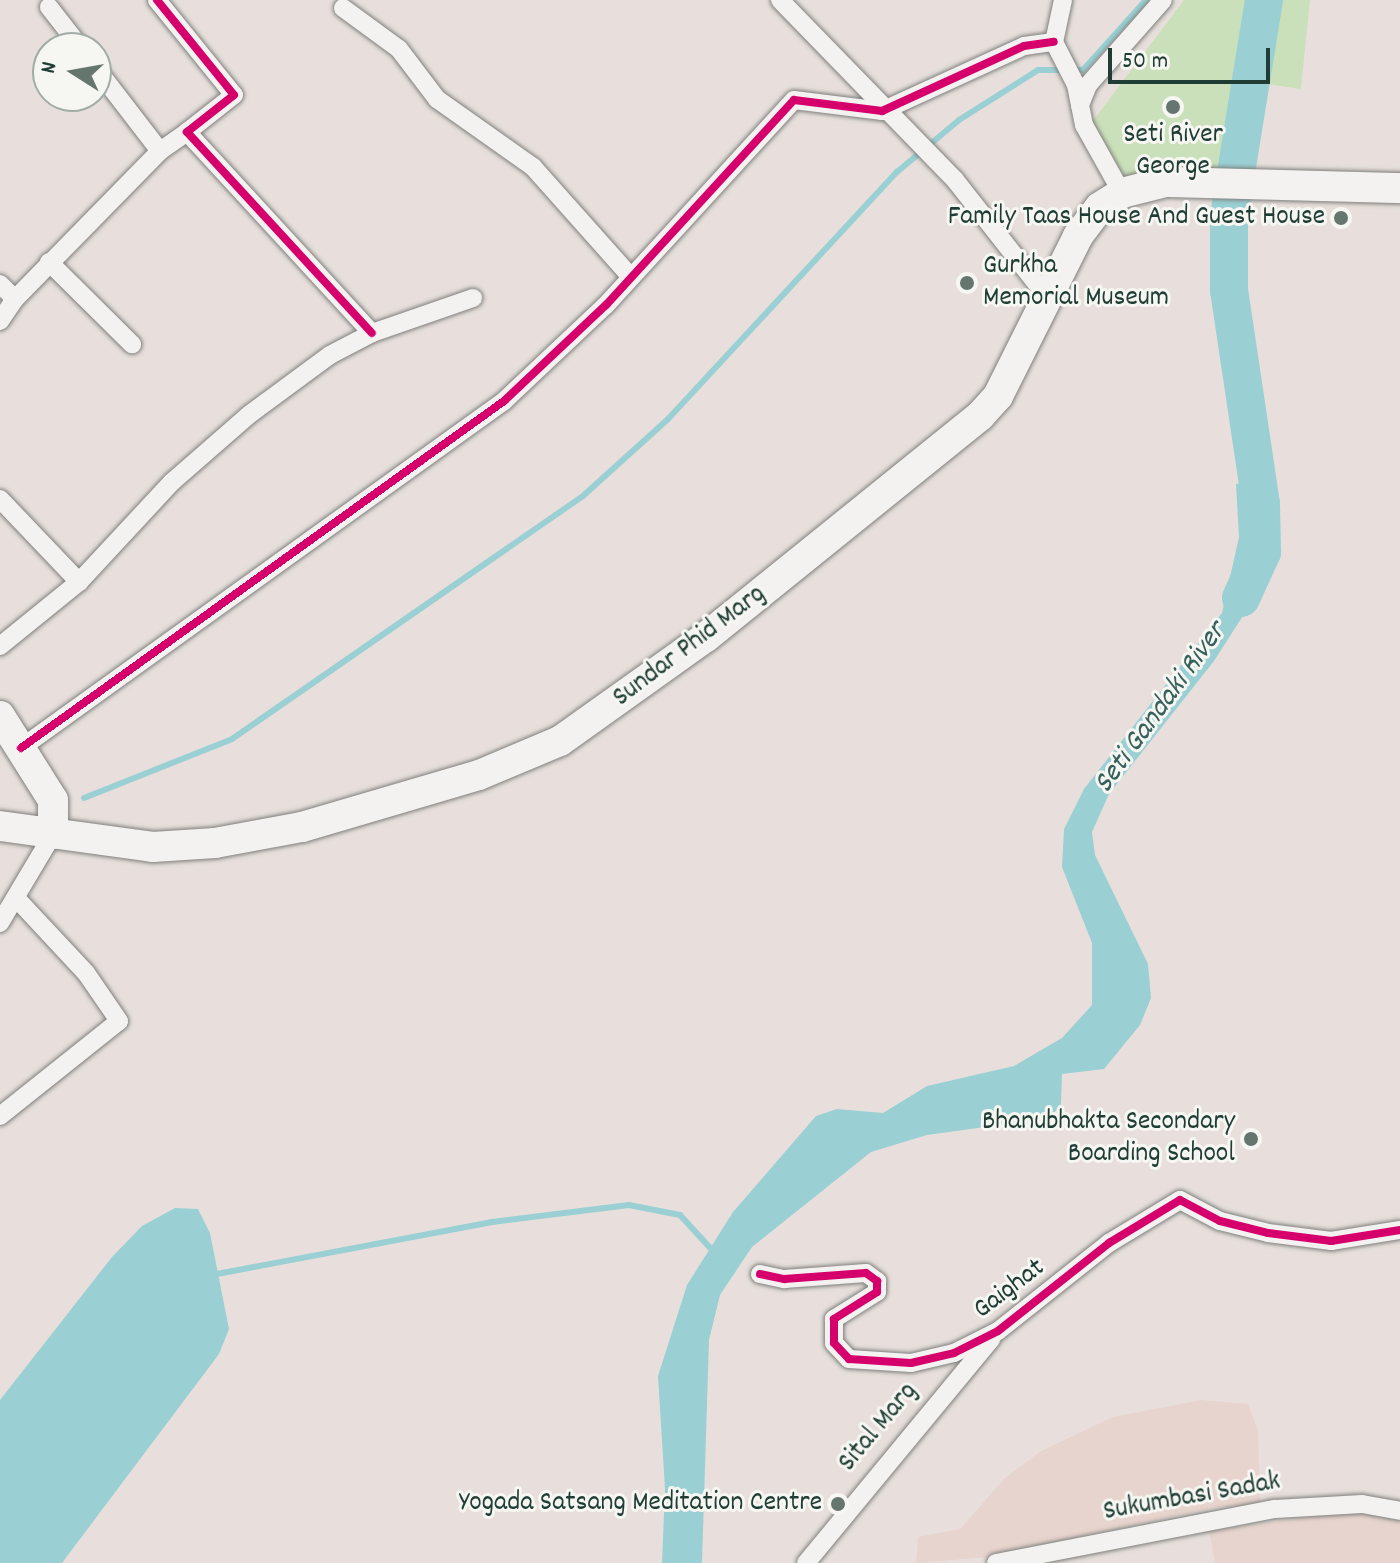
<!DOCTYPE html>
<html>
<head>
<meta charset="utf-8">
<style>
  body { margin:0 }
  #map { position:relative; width:1400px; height:1563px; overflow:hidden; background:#e8dfdc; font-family:Dekko,sans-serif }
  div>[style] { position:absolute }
  .built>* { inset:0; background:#e8d4ce }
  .green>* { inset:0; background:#cae0ba }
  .water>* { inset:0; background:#9ad0d4 }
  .stream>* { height:6px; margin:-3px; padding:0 3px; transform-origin:3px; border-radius:3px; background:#9ad0d4 }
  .river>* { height:38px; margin:-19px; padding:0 19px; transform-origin:19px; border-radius:19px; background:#9ad0d4 }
  .roads { filter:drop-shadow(0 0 2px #7f807d) drop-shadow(0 0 2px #7f807d) }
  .minor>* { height:18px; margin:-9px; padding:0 9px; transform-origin:9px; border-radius:9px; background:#f3f2f0 }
  .primary>* { height:30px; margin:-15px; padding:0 15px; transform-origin:15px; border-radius:15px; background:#f3f2f0 }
  .cycleway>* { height:8px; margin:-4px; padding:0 4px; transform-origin:4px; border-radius:4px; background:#d6006c }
  .dots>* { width:22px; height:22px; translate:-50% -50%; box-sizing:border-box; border:4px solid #f6f6f2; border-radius:50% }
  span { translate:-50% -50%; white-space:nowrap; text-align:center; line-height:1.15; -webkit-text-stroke:6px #f6f6f2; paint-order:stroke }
  .poi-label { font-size:28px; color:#1f3d34 }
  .right { translate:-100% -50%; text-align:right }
  .left { translate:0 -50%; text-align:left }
  .street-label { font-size:28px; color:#1f3d34 }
  .water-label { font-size:30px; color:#35605b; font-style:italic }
  .north { position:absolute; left:32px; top:32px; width:80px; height:80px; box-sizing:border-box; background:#f6f6f2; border:2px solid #a0aca6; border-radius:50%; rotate:281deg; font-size:22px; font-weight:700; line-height:32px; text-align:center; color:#1f3d34 }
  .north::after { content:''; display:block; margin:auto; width:28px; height:36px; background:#65766f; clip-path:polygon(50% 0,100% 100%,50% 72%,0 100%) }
  .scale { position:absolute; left:1108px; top:48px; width:162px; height:36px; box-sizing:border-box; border:4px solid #1f3d34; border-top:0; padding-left:10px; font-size:24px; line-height:28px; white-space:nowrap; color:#1f3d34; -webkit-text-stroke:6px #f6f6f2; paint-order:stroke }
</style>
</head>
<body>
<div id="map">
  <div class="built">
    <i style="clip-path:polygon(1201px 1400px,1248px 1404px,1258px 1430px,1260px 1504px,1211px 1508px,988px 1557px,916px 1563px,918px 1537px,960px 1529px,1005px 1478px,1041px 1451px,1113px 1417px)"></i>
    <i style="clip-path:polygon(1352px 1511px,1400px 1519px,1400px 1563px,1215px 1563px,1209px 1531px)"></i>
  </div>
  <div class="green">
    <i style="clip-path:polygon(1184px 0,1310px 0,1301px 89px,1246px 81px,1234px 172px,1117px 186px,1089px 126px)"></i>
  </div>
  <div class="water">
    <i style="clip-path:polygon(1253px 481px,1264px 583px,1214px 661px,1109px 794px,1092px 832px,1095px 855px,1148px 964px,1151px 998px,1140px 1025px,1104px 1069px,1062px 1074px,1061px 1104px,1050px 1118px,927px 1135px,871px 1152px,752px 1247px,720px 1295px,709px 1340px,702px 1563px,662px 1563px,665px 1489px,658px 1376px,687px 1285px,733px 1212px,816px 1116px,837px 1109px,883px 1113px,927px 1086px,1014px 1066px,1062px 1038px,1092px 1005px,1092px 943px,1062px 867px,1064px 829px,1084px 789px,1222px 613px,1239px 537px,1236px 484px)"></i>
    <i style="clip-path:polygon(175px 1208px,198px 1209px,210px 1233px,229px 1329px,219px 1354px,62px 1563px,0 1563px,0 1400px,112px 1257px,142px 1226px)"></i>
  </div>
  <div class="stream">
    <i style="left:84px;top:798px;width:159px;rotate:-21.7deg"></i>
    <i style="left:232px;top:739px;width:428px;rotate:-34.7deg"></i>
    <i style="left:584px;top:495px;width:113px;rotate:-42.1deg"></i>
    <i style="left:668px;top:419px;width:337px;rotate:-47.2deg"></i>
    <i style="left:897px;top:172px;width:81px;rotate:-40deg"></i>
    <i style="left:959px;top:120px;width:93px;rotate:-32.3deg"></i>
    <i style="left:1038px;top:70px;width:45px"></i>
    <i style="left:1083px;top:70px;width:94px;rotate:-48deg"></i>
    <i style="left:217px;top:1274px;width:280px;rotate:-10.7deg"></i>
    <i style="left:492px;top:1222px;width:138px;rotate:-7.1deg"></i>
    <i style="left:629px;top:1205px;width:52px;rotate:11.1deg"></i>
    <i style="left:680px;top:1215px;width:49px;rotate:47.5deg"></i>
  </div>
  <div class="river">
    <i style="left:1241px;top:598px;width:51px;rotate:-65.5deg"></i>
    <i style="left:1262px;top:552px;width:48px;rotate:-91.2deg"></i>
    <i style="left:1261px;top:504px;width:215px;rotate:-98.5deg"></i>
    <i style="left:1229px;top:291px;width:75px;rotate:-90deg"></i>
    <i style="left:1229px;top:216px;width:219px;rotate:-80.8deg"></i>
  </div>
  <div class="roads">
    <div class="minor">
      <i style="left:157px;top:0;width:122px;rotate:51deg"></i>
      <i style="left:234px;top:95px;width:60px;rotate:141.8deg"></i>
      <i style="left:187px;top:132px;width:273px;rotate:47.4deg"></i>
      <i style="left:780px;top:0;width:251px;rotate:45.8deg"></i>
      <i style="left:955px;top:180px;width:149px;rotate:51.8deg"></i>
      <i style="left:1063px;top:0;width:43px;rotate:102.1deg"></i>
      <i style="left:1054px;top:42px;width:48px;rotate:62.9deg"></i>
      <i style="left:1076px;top:85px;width:41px;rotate:78.7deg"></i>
      <i style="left:1084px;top:125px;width:78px;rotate:60.8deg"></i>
      <i style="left:49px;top:7px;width:52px;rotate:52deg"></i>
      <i style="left:343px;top:8px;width:69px;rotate:36.2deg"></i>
      <i style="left:399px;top:49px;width:63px;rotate:52.8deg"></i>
      <i style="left:437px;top:99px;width:118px;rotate:35.3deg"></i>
      <i style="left:533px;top:167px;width:147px;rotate:48.3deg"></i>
      <i style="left:96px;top:68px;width:105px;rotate:52.4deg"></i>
      <i style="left:160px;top:151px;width:33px;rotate:-35deg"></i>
      <i style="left:1080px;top:105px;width:22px;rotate:-68deg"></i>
      <i style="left:1088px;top:85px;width:113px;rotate:-48.6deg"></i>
      <i style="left:49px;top:262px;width:117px;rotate:44.7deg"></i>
      <i style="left:0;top:284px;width:21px;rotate:45deg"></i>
      <i style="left:15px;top:299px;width:207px;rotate:-45.6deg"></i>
      <i style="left:0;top:321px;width:27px;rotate:-56deg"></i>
      <i style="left:0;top:499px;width:115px;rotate:46.4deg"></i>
      <i style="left:0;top:646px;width:102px;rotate:-39deg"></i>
      <i style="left:79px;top:582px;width:137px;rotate:-47.1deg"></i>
      <i style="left:172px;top:482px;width:103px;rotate:-41.1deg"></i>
      <i style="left:250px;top:414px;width:99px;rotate:-36.4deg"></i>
      <i style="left:330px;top:355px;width:47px;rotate:-27.6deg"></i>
      <i style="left:372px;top:333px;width:107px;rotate:-19.1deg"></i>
      <i style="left:21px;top:748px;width:595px;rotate:-35.69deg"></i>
      <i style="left:504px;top:401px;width:140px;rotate:-43.3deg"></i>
      <i style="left:606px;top:305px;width:278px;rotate:-47.5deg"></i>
      <i style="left:794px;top:100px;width:89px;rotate:7.1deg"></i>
      <i style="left:882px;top:111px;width:156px;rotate:-24.6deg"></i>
      <i style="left:1024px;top:46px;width:30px;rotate:-8deg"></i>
      <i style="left:0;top:923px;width:104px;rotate:-59.2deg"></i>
      <i style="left:0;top:1116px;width:152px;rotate:-38.6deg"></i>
      <i style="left:119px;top:1021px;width:58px;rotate:-124.5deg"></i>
      <i style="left:86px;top:973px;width:100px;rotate:-133deg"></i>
      <i style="left:760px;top:1274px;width:25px;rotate:12deg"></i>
      <i style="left:784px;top:1279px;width:82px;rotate:-4.2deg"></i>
      <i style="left:866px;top:1273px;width:14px;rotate:36deg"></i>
      <i style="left:877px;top:1281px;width:11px;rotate:90deg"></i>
      <i style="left:877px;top:1292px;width:51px;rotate:147.9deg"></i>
      <i style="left:834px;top:1319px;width:24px;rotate:90deg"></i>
      <i style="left:834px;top:1343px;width:22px;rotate:47deg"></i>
      <i style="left:849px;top:1359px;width:62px;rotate:3.7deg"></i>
      <i style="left:911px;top:1363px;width:44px;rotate:-13.1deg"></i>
      <i style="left:954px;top:1353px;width:49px;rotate:-26.6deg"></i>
      <i style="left:998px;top:1331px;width:142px;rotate:-38.4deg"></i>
      <i style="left:1109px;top:1243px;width:83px;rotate:-31.2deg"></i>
      <i style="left:1180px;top:1200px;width:45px;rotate:27.7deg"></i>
      <i style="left:1220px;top:1221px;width:49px;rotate:14deg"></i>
      <i style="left:1268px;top:1233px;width:64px;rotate:7.2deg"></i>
      <i style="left:1331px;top:1241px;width:70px;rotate:-9.1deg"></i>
      <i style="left:806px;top:1563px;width:291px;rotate:-50.4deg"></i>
      <i style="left:996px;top:1563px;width:284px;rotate:-11deg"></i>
      <i style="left:1275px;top:1509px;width:87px;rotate:-3.3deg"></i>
      <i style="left:1362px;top:1504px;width:39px;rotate:10deg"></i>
    </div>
    <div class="primary">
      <i style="left:0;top:716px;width:99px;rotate:57.8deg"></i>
      <i style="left:53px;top:800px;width:34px;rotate:90deg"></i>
      <i style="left:0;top:826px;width:154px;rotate:7.8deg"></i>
      <i style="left:153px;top:847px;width:62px;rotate:-3.7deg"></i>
      <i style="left:215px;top:843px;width:88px;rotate:-10.4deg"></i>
      <i style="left:302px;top:827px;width:184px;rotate:-16.4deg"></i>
      <i style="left:479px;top:775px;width:88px;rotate:-22.8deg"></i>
      <i style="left:560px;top:741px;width:179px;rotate:-35.5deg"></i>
      <i style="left:706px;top:637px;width:352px;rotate:-38.9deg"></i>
      <i style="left:980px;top:416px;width:27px;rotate:-48deg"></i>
      <i style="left:998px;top:396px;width:179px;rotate:-63.4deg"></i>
      <i style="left:1078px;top:236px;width:36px;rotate:-53deg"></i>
      <i style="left:1100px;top:207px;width:26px;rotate:-32deg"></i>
      <i style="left:1122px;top:193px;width:44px;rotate:-14.3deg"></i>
      <i style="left:1165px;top:182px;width:235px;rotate:1.5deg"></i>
    </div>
  </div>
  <div class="cycleway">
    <i style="left:157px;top:0;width:122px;rotate:51deg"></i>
    <i style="left:234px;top:95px;width:60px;rotate:141.8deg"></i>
    <i style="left:187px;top:132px;width:273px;rotate:47.4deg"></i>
    <i style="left:21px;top:748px;width:595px;rotate:-35.69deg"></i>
    <i style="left:504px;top:401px;width:140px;rotate:-43.3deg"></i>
    <i style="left:606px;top:305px;width:278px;rotate:-47.5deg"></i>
    <i style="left:794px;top:100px;width:89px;rotate:7.1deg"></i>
    <i style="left:882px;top:111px;width:156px;rotate:-24.6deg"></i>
    <i style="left:1024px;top:46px;width:30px;rotate:-8deg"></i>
    <i style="left:760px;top:1274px;width:25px;rotate:12deg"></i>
    <i style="left:784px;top:1279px;width:82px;rotate:-4.2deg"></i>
    <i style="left:866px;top:1273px;width:14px;rotate:36deg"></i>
    <i style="left:877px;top:1281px;width:11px;rotate:90deg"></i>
    <i style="left:877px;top:1292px;width:51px;rotate:147.9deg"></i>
    <i style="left:834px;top:1319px;width:24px;rotate:90deg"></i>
    <i style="left:834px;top:1343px;width:22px;rotate:47deg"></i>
    <i style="left:849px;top:1359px;width:62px;rotate:3.7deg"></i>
    <i style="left:911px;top:1363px;width:44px;rotate:-13.1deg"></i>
    <i style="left:954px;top:1353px;width:49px;rotate:-26.6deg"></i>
    <i style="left:998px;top:1331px;width:142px;rotate:-38.4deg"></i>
    <i style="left:1109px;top:1243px;width:83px;rotate:-31.2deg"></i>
    <i style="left:1180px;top:1200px;width:45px;rotate:27.7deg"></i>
    <i style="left:1220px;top:1221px;width:49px;rotate:14deg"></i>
    <i style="left:1268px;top:1233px;width:64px;rotate:7.2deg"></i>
    <i style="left:1331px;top:1241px;width:70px;rotate:-9.1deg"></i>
  </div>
  <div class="dots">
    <i style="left:1173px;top:107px;background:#65766f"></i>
    <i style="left:1341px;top:218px;background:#65766f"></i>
    <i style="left:967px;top:283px;background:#65766f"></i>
    <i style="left:1251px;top:1139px;background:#65766f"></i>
    <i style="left:838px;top:1504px;background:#65766f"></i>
  </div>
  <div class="poi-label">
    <span style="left:1173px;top:152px">Seti River<br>George</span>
    <span class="right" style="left:1325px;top:218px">Family Taas House And Guest House</span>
    <span class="left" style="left:983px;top:283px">Gurkha<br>Memorial Museum</span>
    <span class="right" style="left:1235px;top:1139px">Bhanubhakta Secondary<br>Boarding School</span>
    <span class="right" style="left:822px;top:1504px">Yogada Satsang Meditation Centre</span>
  </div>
  <div class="street-label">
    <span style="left:690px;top:647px;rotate:-37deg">Sundar Phid Marg</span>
    <span style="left:1010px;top:1290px;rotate:-37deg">Gaighat</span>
    <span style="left:879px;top:1428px;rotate:-50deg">Sital Marg</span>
    <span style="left:1192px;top:1498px;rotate:-10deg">Sukumbasi Sadak</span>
  </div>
  <div class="water-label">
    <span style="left:1162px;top:709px;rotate:-54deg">Seti Gandaki River</span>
  </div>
  <div class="north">N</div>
  <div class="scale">50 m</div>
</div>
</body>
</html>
